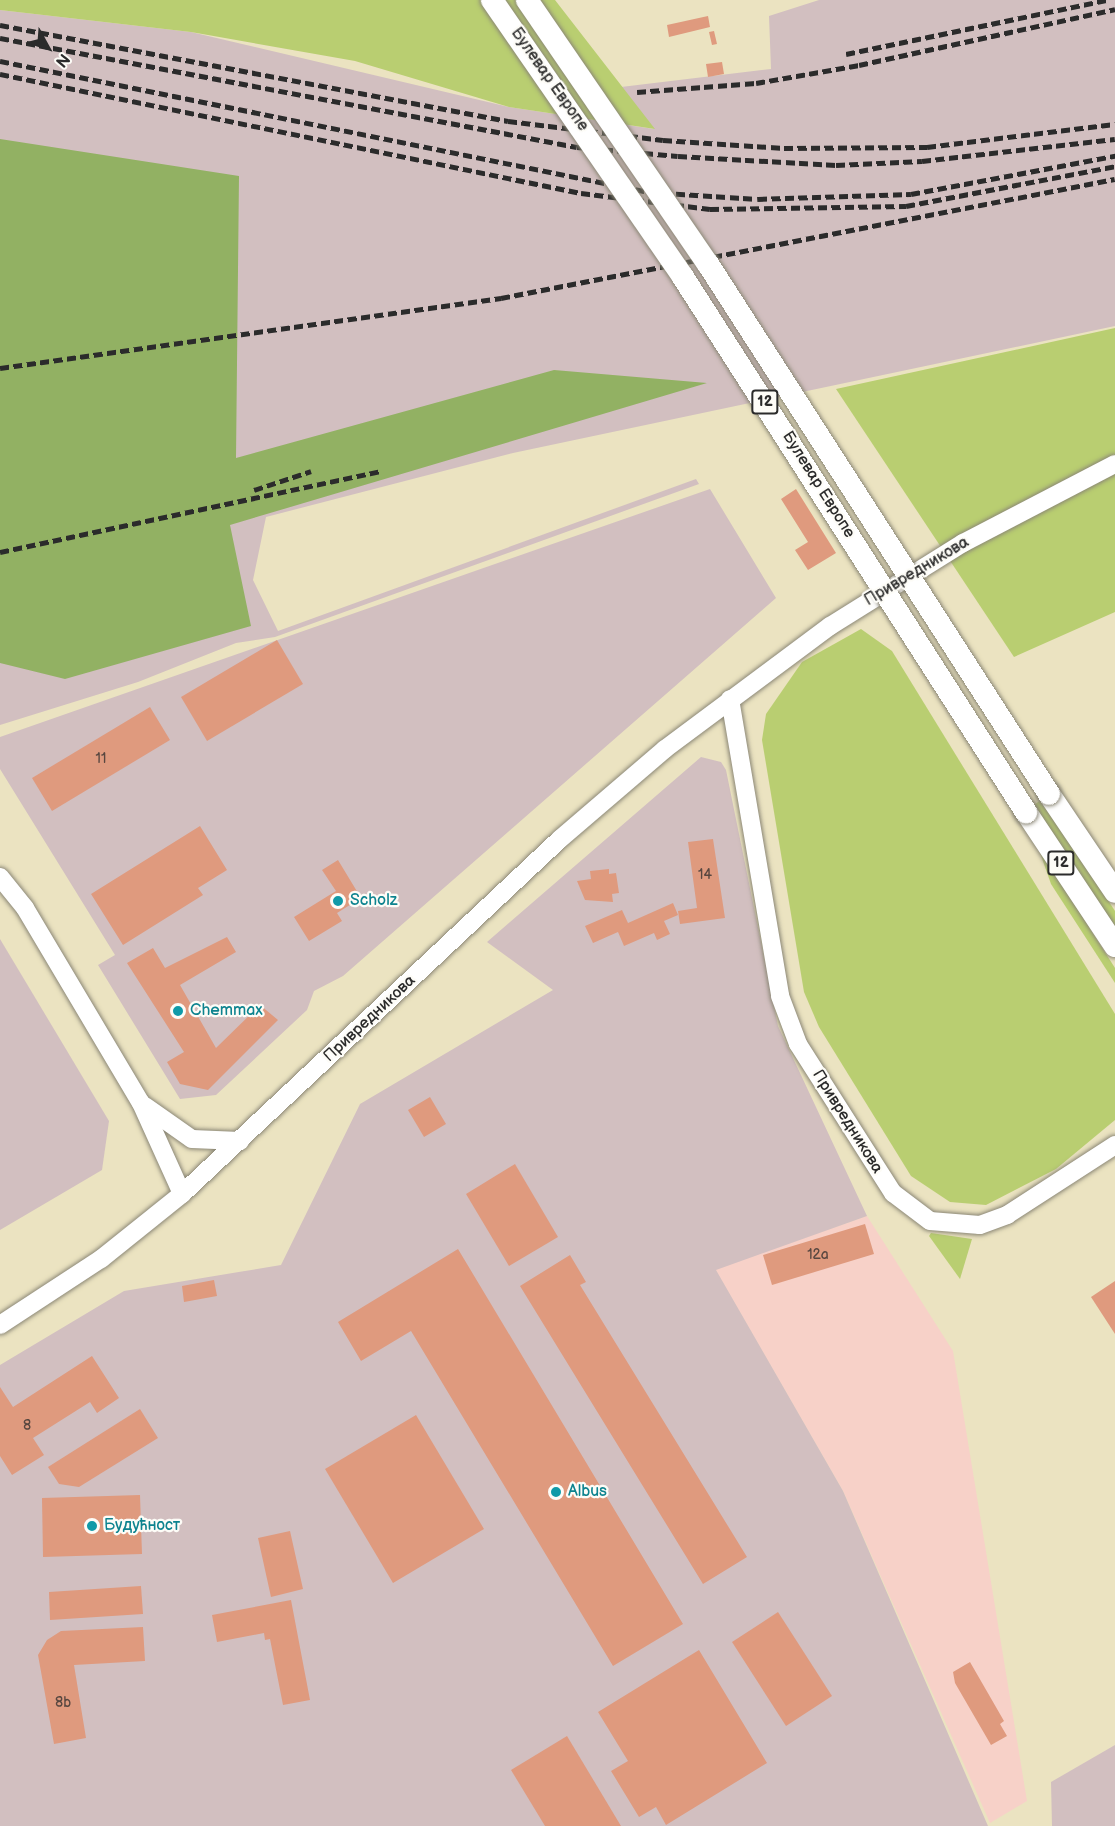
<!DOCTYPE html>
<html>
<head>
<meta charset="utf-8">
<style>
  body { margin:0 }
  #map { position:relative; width:1115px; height:1826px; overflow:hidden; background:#ebe3c1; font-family:"Balsamiq Sans",sans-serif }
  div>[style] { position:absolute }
  .built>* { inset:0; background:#f7d1c8 }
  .industrial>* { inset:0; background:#d2bfc0 }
  .green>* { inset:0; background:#b9ce71 }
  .forest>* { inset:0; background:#92b163 }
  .building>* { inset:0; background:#df9a7e }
  .roads { filter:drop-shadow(0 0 2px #8b8776) drop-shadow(0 0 2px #8b8776) }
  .minor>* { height:18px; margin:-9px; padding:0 9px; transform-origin:9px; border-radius:9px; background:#fff }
  .major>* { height:22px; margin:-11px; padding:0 11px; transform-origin:11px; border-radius:11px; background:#fff }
  .rail>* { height:4.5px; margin-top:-2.25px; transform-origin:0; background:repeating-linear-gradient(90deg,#2b2b2b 0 9px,transparent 0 13.5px) }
  .bridges { filter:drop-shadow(0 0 2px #8b8776) drop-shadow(0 0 2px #8b8776) }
  .major-bridge>* { height:22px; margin:-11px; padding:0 11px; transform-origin:11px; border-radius:11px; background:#fff }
  .dots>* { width:16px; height:16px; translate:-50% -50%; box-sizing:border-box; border:3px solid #fdfcf7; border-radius:50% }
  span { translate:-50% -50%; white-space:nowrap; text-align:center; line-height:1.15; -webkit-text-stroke:4.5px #fdfcf7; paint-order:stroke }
  .number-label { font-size:14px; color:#584740 }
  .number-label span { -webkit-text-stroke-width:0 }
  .shield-label span { padding:2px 4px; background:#fdfcf7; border:2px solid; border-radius:4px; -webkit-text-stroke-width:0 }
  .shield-label { font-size:15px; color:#2b2b2b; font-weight:700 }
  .street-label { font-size:16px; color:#2b2b2b }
  .culture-label { font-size:16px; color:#0d838f }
  .left { translate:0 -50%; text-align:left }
  .north { position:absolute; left:18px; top:18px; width:60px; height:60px; -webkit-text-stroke:4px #fdfcf7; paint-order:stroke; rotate:130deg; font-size:16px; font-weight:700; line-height:24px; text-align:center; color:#2b2b2b }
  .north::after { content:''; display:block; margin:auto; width:21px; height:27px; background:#2b2b2b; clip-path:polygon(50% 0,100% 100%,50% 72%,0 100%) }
</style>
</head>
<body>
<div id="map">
  <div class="built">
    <i style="clip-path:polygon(867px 1216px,953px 1351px,1027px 1801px,990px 1823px,843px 1491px,715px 1269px)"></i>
  </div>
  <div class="industrial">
    <i style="clip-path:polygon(819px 0,1115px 0,1115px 326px,513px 453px,266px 517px,253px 580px,278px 631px,696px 479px,699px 484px,275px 637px,236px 643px,138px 682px,0 725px,0 10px,191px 32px,509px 107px,654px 129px,621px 87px,771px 69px,769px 16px)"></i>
    <i style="clip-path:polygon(710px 489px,776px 598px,343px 976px,314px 991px,307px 1010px,216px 1095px,180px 1099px,98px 965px,115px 955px,0 769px,0 737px)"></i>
    <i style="clip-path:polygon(701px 757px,721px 762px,726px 770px,778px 1026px,867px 1216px,716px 1270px,843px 1491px,988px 1826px,0 1826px,0 1365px,124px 1291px,281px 1265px,360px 1104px,553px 990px,487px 942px)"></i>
    <i style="clip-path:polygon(0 939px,109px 1121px,102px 1170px,0 1230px)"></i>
    <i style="clip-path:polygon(1115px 1745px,1115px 1826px,1052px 1826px,1051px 1782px)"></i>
  </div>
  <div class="green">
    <i style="clip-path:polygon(0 0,555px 0,655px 129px,509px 107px,355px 61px,191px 32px,0 10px)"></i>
    <i style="clip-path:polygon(1115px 328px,1115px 612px,1014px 657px,836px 389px)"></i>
    <i style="clip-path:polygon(861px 629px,892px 651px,1115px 1014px,1115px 1120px,1056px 1169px,986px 1205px,950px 1202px,911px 1176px,819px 1027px,804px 992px,762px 740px,766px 714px,802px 662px)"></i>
    <i style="clip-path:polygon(1042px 799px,1115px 911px,1115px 928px,1034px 805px)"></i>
    <i style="clip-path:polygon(1038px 847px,1115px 968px,1115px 983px,1051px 884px)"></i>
    <i style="clip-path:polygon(931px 1233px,972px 1239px,960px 1279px,929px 1236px)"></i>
  </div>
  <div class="forest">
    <i style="clip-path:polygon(0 139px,239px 176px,236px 458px,554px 370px,707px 383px,230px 525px,251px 626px,65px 679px,0 663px)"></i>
  </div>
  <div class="building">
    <i style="clip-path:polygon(708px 16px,710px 27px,669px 37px,667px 25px)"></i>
    <i style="clip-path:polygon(714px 31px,717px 44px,712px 45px,709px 32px)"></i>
    <i style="clip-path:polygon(722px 62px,724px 74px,708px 77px,706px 64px)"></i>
    <i style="clip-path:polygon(796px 489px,836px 553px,808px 570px,795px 550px,808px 542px,781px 499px)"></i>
    <i style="clip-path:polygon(277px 640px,303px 684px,207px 741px,181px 697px)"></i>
    <i style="clip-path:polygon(150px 707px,170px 740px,52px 811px,32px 778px)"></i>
    <i style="clip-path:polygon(200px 826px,227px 870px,198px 888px,203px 895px,123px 945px,91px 894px)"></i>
    <i style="clip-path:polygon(713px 839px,725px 918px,680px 924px,678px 911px,697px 908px,688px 842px)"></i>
    <i style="clip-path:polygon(338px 860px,361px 898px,337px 913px,342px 921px,309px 941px,294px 917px,336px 891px,322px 870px)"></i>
    <i style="clip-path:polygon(609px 869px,609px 874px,616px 873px,619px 893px,612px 894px,613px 902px,585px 900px,577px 881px,591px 879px,590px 871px)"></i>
    <i style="clip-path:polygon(673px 903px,678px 915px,664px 921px,670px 934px,657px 940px,654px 933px,624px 946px,618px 932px,593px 943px,585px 926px,622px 910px,628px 923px)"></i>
    <i style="clip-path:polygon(227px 937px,236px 952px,180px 985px,216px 1048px,260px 1005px,278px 1020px,208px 1090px,180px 1084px,167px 1062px,184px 1052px,127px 963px,153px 948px,165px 968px)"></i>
    <i style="clip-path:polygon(430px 1097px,446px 1124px,424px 1137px,408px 1110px)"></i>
    <i style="clip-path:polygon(515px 1164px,558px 1237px,509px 1266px,466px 1194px)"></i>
    <i style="clip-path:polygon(865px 1224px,874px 1254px,772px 1285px,763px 1255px)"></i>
    <i style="clip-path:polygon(458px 1249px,683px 1624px,613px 1666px,411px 1331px,361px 1361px,338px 1322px)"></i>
    <i style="clip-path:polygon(570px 1255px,586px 1282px,580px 1285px,747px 1557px,703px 1584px,520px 1286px)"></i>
    <i style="clip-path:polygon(214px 1280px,217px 1296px,184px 1302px,182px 1286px)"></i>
    <i style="clip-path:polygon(1115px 1281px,1115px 1334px,1091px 1297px)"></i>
    <i style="clip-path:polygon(92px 1356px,119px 1398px,97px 1413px,90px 1402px,33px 1438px,44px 1455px,12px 1475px,0 1456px,0 1387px,13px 1407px)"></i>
    <i style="clip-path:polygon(140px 1409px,158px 1438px,79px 1487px,59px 1484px,48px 1467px)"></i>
    <i style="clip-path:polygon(416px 1415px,484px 1529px,393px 1583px,325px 1469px)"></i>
    <i style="clip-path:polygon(140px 1495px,142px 1554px,43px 1557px,42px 1498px)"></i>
    <i style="clip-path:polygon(290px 1531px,303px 1589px,271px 1597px,258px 1538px)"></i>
    <i style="clip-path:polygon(141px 1586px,143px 1614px,50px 1620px,49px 1592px)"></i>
    <i style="clip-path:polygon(291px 1600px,310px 1700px,283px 1705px,270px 1639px,265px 1640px,264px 1633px,217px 1642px,212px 1615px)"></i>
    <i style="clip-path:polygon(778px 1612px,832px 1696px,786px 1726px,732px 1642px)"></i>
    <i style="clip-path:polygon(143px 1627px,145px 1661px,74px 1665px,86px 1738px,54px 1744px,38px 1655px,47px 1640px,61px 1631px)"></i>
    <i style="clip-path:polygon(699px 1650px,767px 1763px,666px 1825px,656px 1807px,639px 1817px,611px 1771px,628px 1761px,598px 1712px)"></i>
    <i style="clip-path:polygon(970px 1662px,1004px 1721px,1000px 1724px,1007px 1736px,991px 1745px,955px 1683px,953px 1672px)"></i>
    <i style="clip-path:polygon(567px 1736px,621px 1826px,545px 1826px,511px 1770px)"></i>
  </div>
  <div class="roads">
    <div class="minor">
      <i style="left:730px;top:699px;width:301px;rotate:80.4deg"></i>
      <i style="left:780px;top:996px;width:51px;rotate:69.4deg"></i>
      <i style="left:798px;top:1044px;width:177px;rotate:57.5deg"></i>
      <i style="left:893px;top:1193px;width:46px;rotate:37.1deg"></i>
      <i style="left:930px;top:1221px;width:50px;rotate:4.6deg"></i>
      <i style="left:980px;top:1225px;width:29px;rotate:-20deg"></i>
      <i style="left:1007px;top:1215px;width:129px;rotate:-32.9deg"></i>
      <i style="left:0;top:877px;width:40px;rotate:51deg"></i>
      <i style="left:25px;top:908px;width:227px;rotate:59.3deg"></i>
      <i style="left:141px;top:1103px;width:100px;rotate:65.7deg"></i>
      <i style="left:145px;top:1106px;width:57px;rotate:35.1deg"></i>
      <i style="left:192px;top:1139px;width:48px;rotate:2.4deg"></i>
      <i style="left:0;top:1325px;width:121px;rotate:-33.2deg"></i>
      <i style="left:101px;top:1259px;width:104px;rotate:-38.7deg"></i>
      <i style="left:182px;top:1194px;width:519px;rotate:-43.2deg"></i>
      <i style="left:560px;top:839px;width:138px;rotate:-40.6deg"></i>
      <i style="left:665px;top:749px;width:206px;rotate:-36.7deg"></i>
      <i style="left:830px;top:626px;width:157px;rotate:-32deg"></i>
      <i style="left:963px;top:543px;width:171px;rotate:-27.5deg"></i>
    </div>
    <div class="major">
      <i style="left:1049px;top:794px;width:118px;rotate:56deg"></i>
      <i style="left:1026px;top:812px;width:161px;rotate:56.4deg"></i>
    </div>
  </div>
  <div class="rail">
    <i style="left:0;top:25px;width:517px;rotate:10.7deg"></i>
    <i style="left:508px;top:121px;width:156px;rotate:7deg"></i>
    <i style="left:663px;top:140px;width:121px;rotate:3.8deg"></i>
    <i style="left:784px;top:148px;width:143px;rotate:-0.4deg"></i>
    <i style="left:927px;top:147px;width:189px;rotate:-7deg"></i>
    <i style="left:0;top:38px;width:587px;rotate:10.7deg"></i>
    <i style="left:577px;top:147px;width:101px;rotate:5.1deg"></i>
    <i style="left:678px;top:156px;width:158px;rotate:3.3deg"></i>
    <i style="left:836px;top:165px;width:86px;rotate:-2.7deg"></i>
    <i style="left:922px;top:161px;width:194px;rotate:-6.5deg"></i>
    <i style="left:846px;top:54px;width:267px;rotate:-11.7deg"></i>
    <i style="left:0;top:61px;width:662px;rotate:11.41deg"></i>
    <i style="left:649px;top:192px;width:109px;rotate:3.7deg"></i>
    <i style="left:758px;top:199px;width:153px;rotate:-1.9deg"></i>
    <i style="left:911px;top:194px;width:208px;rotate:-10.6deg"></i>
    <i style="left:0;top:74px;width:593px;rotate:11.58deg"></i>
    <i style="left:581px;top:193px;width:130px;rotate:7.1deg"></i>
    <i style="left:710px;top:209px;width:196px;rotate:-0.9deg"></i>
    <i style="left:906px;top:206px;width:213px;rotate:-10.8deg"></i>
    <i style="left:637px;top:92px;width:119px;rotate:-4.3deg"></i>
    <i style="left:756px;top:83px;width:105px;rotate:-9.9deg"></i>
    <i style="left:859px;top:65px;width:262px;rotate:-12.3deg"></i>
    <i style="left:0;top:368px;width:506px;rotate:-7.95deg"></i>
    <i style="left:501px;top:298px;width:625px;rotate:-10.97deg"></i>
    <i style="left:254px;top:490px;width:60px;rotate:-18.4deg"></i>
    <i style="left:0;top:552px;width:389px;rotate:-12deg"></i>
  </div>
  <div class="bridges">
    <div class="major-bridge">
      <i style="left:492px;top:0;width:336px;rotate:55.4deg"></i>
      <i style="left:683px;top:277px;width:636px;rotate:57.34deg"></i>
      <i style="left:527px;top:0;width:320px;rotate:55.6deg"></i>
      <i style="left:708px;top:264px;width:630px;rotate:57.24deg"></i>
    </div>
  </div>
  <div class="dots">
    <i style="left:338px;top:901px;background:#0f9aa8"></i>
    <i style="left:178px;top:1011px;background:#0f9aa8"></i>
    <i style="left:556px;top:1492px;background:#0f9aa8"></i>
    <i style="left:92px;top:1526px;background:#0f9aa8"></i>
  </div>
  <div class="number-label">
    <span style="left:101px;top:759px">11</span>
    <span style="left:705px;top:875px">14</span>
    <span style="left:818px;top:1255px">12a</span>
    <span style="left:27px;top:1426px">8</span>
    <span style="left:63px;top:1703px">8b</span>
  </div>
  <div class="shield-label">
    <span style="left:765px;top:402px">12</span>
    <span style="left:1061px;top:863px">12</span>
  </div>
  <div class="street-label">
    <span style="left:549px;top:80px;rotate:55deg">Булевар Европе</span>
    <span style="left:818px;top:485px;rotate:58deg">Булевар Европе</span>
    <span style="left:917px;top:572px;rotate:-31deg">Привредникова</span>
    <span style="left:370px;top:1019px;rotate:-43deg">Привредникова</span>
    <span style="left:847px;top:1122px;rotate:58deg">Привредникова</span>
  </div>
  <div class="culture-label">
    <span class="left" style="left:350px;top:901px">Scholz</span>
    <span class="left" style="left:190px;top:1011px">Chemmax</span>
    <span class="left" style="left:568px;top:1492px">Albus</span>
    <span class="left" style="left:104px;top:1526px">Будућност</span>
  </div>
  <div class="north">N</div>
</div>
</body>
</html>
